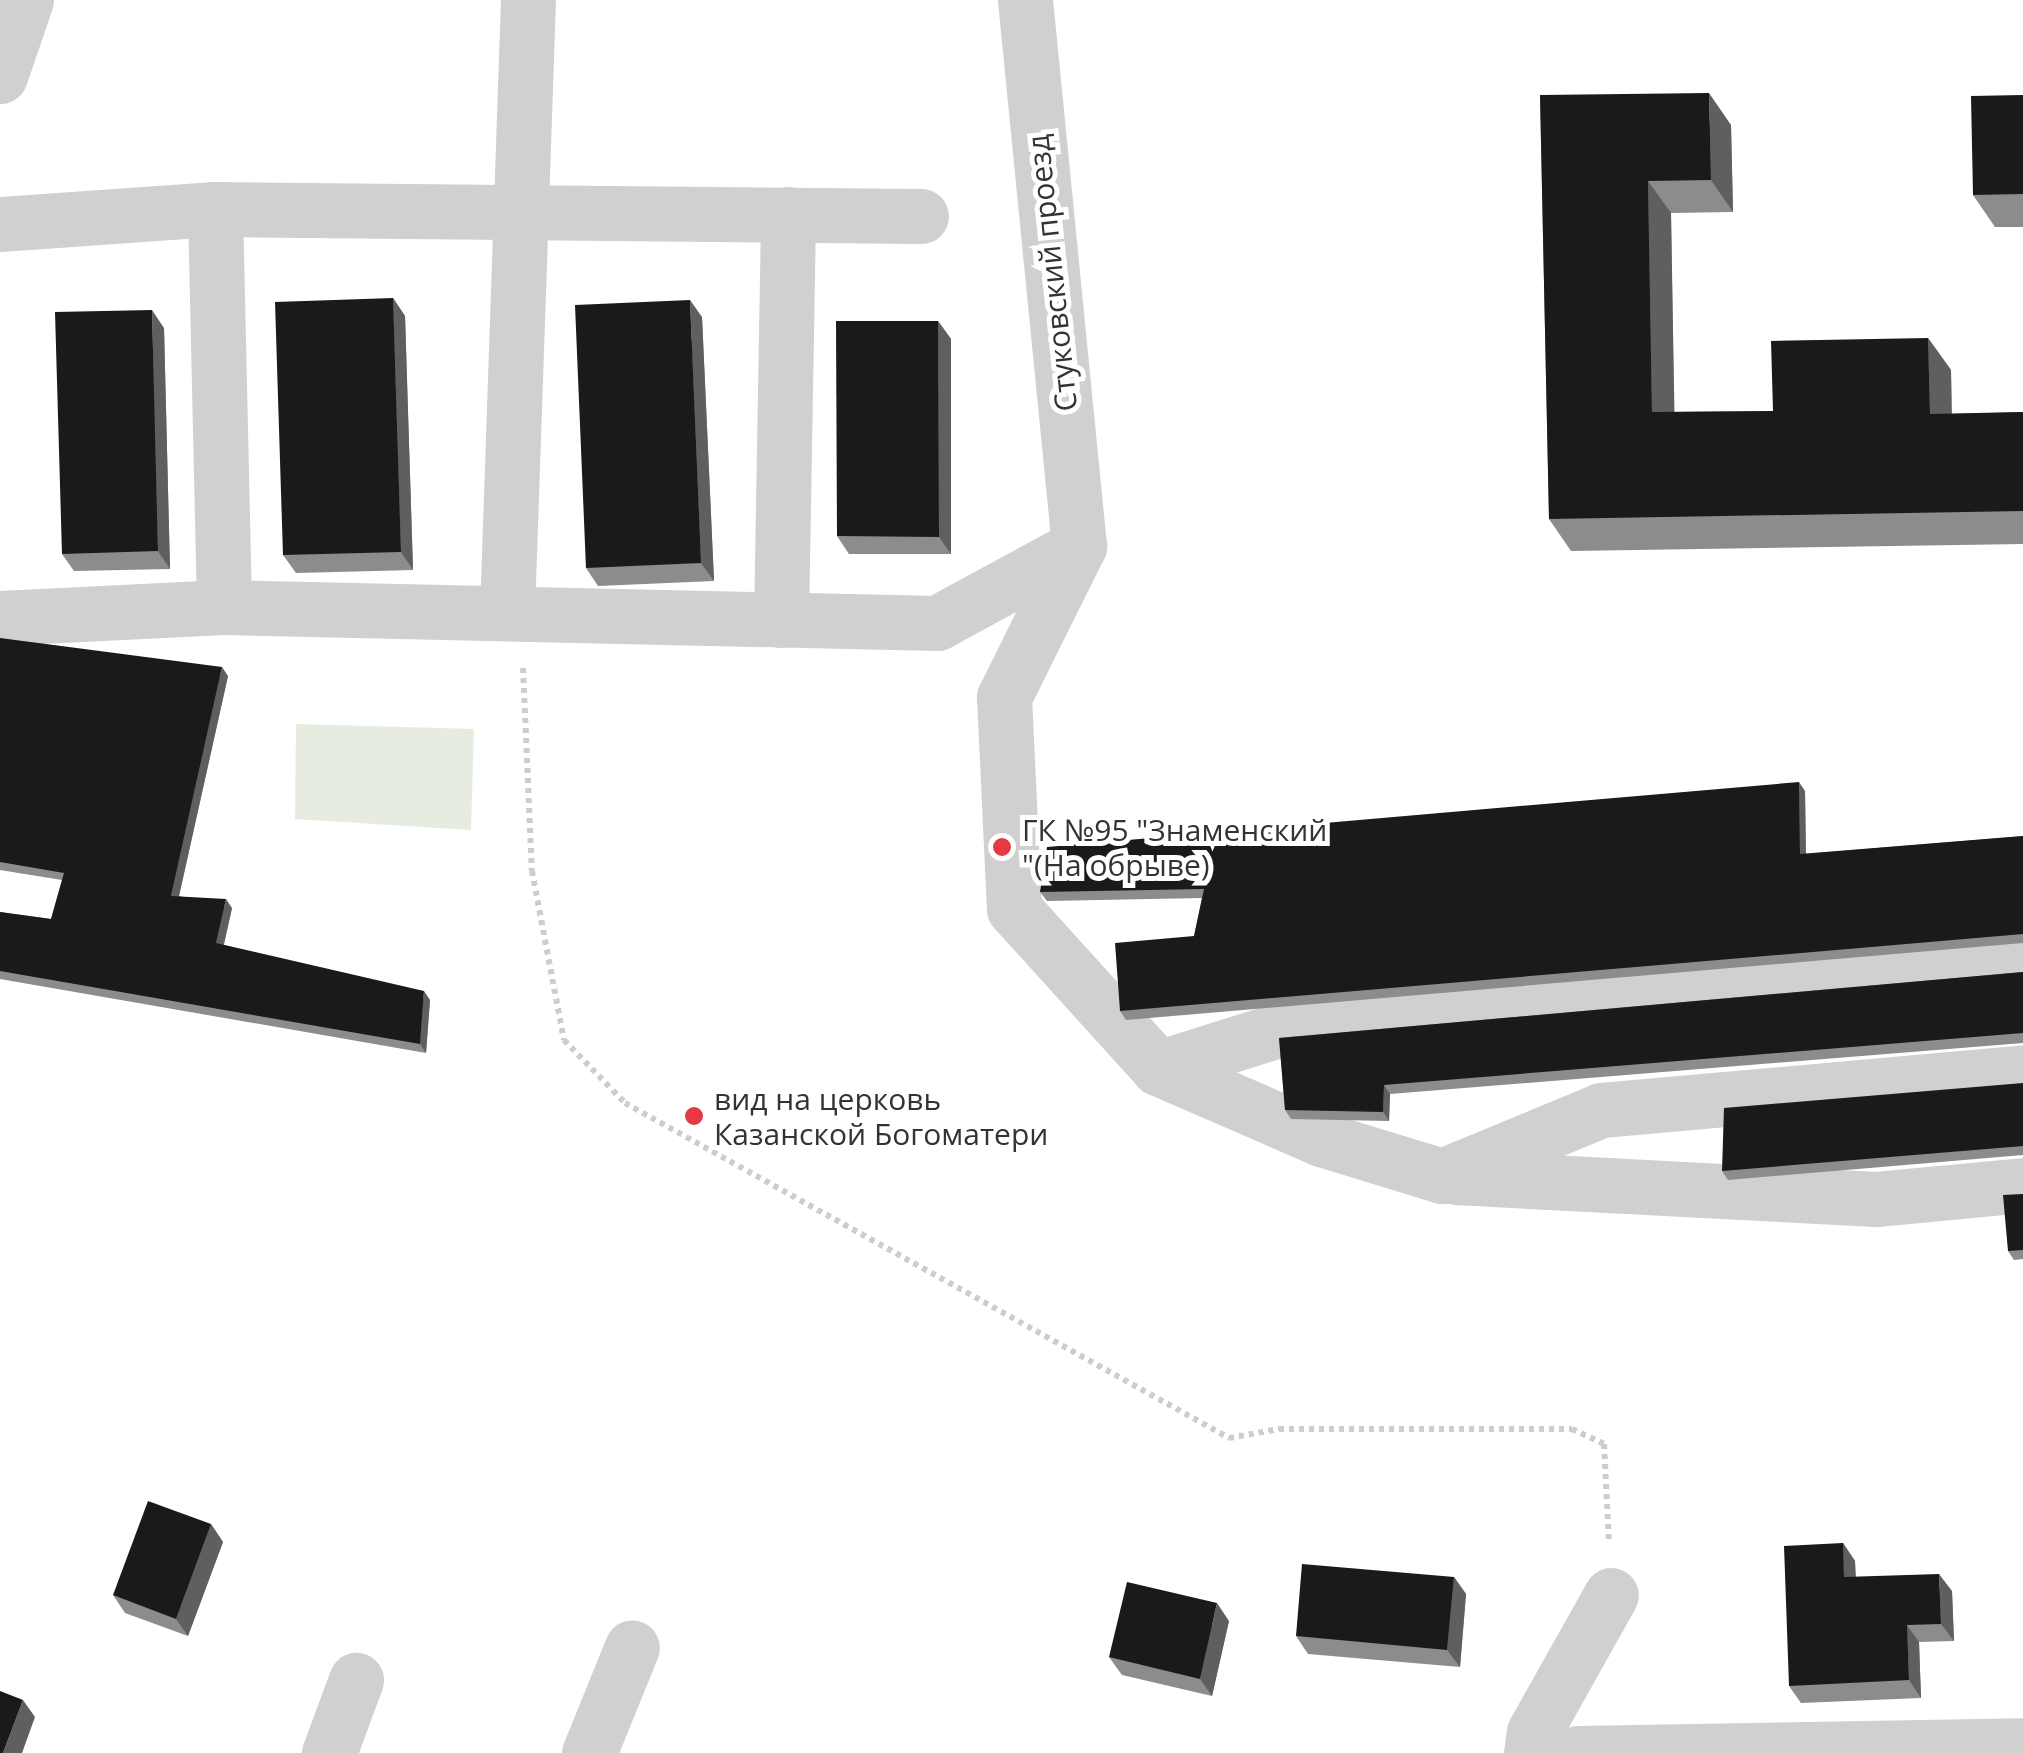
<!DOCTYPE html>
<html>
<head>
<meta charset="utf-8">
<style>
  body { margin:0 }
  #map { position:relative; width:2023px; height:1753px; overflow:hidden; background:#fff; font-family:"Open Sans",sans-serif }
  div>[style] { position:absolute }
  .green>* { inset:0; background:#e6ecdf }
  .path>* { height:6px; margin-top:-3px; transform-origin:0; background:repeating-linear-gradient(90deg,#cdcdcd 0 5px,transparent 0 10px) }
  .minor>* { height:55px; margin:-27.5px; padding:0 27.5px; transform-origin:27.5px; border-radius:27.5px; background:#d0d0d0 }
  .wall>* { inset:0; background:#8c8c8c }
  .shaded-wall>* { inset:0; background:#5f5f5f }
  .building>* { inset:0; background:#1a1a1a }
  .dots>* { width:28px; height:28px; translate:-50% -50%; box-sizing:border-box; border:5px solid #fff; border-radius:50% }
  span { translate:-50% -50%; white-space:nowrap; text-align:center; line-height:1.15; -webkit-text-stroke:10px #fff; paint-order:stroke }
  .street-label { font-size:30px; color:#333 }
  .poi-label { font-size:30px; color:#333 }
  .left { translate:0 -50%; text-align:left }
</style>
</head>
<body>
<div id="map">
  <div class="green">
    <i style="clip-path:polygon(296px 724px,474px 729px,471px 830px,295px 819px)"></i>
  </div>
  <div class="path">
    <i style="left:523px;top:668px;width:203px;rotate:87.5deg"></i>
    <i style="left:532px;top:871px;width:172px;rotate:79.3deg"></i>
    <i style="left:564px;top:1040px;width:88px;rotate:45.9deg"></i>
    <i style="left:625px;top:1103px;width:691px;rotate:29.01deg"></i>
    <i style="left:1229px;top:1438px;width:51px;rotate:-10.2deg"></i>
    <i style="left:1279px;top:1429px;width:293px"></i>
    <i style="left:1572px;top:1429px;width:35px;rotate:25deg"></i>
    <i style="left:1604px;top:1444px;width:99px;rotate:87.1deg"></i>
  </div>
  <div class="minor">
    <i style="left:1025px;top:0;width:549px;rotate:84.35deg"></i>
    <i style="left:0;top:76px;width:80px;rotate:-71.1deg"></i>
    <i style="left:215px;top:209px;width:398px;rotate:88.7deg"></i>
    <i style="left:0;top:224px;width:216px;rotate:-4deg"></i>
    <i style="left:215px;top:209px;width:706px;rotate:0.57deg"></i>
    <i style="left:1079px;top:546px;width:169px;rotate:116.4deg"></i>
    <i style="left:1004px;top:697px;width:212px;rotate:87.3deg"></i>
    <i style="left:1014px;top:909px;width:215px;rotate:47.8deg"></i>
    <i style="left:1158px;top:1068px;width:139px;rotate:-17.5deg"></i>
    <i style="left:1291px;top:1026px;width:735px;rotate:-5deg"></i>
    <i style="left:507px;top:613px;width:613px;rotate:-88.04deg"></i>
    <i style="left:0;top:618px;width:224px;rotate:-2.8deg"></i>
    <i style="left:224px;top:607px;width:713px;rotate:1.29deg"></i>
    <i style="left:937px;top:623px;width:162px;rotate:-28.5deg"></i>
    <i style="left:781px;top:620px;width:406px;rotate:-89deg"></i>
    <i style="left:1158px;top:1068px;width:178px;rotate:23.5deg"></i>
    <i style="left:1321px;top:1139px;width:127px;rotate:17deg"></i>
    <i style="left:1442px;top:1176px;width:172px;rotate:-22.5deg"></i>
    <i style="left:1601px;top:1110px;width:424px;rotate:-5.1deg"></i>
    <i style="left:1455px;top:1177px;width:422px;rotate:3deg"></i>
    <i style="left:1876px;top:1199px;width:148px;rotate:-5.4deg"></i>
    <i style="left:329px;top:1753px;width:78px;rotate:-69.7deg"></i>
    <i style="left:589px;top:1753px;width:114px;rotate:-67.9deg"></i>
    <i style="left:1531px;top:1753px;width:21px;rotate:-82deg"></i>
    <i style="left:1534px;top:1732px;width:157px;rotate:-60.7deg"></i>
    <i style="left:1578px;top:1753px;width:445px;rotate:-1deg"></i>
  </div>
  <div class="wall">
    <i style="clip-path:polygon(1540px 95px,1731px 125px,1733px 212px,1671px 213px,1674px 412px,1773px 411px,1928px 338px,1951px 370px,1952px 414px,2023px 412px,2023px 544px,1571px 551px,1549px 519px)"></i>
    <i style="clip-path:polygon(2023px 95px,2023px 227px,1995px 227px,1973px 195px)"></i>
    <i style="clip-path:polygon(393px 298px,405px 316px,413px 570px,296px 573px,283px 555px)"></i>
    <i style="clip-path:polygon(702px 317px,714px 581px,598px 586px,586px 568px)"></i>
    <i style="clip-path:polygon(938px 321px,951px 339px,951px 554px,849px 554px,837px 536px)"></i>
    <i style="clip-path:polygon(164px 328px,170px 569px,74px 571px,62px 554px)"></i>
    <i style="clip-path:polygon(0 638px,228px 676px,179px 896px,232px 908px,224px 945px,430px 1000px,426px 1053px,0 979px,0 912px,51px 919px,62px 880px,0 870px)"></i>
    <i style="clip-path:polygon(1805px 791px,1806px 854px,2023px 836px,2023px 943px,1126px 1020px,1120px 1011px,1194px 936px,1202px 898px,1047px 901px,1040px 892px)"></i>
    <i style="clip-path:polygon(2023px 972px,2023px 1043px,1390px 1094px,1389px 1121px,1291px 1119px,1285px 1110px,1279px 1038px)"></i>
    <i style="clip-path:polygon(2023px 1083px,2023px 1155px,1728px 1180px,1722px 1171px)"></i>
    <i style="clip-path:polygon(2023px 1194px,2023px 1259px,2014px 1260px,2008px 1251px)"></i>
    <i style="clip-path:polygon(211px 1524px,223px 1542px,188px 1636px,125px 1613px,113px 1595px)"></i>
    <i style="clip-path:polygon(1843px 1543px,1855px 1561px,1856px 1577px,1952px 1591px,1954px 1641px,1919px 1642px,1921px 1698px,1801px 1703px,1789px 1686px)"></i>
    <i style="clip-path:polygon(1454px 1577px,1466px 1594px,1460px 1667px,1308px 1654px,1296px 1636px)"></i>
    <i style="clip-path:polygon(1229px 1621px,1212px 1696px,1122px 1675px,1109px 1657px)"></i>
  </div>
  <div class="shaded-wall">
    <i style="clip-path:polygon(1709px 93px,1731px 125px,1733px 212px,1711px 180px)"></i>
    <i style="clip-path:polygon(1648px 181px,1671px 213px,1675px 444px,1652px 412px)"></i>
    <i style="clip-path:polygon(393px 298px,405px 316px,413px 570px,401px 552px)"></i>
    <i style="clip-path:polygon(690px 300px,702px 317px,714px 581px,701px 563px)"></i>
    <i style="clip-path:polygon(152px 310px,164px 328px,170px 569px,158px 551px)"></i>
    <i style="clip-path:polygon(938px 321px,951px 339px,951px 554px,939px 537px)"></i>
    <i style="clip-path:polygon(1928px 338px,1951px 370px,1952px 447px,1930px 414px)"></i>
    <i style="clip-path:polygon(222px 667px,228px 676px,177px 905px,171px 896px)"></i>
    <i style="clip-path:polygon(1799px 782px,1805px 791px,1806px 863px,1800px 854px)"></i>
    <i style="clip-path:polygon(226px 899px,232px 908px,222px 952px,216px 943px)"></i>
    <i style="clip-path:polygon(424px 991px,430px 1000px,426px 1053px,420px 1044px)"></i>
    <i style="clip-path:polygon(1384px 1085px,1390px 1094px,1389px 1121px,1383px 1112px)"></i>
    <i style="clip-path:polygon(211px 1524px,223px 1542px,188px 1636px,176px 1619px)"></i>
    <i style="clip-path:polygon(1843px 1543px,1855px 1561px,1856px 1595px,1844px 1577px)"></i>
    <i style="clip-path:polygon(1939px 1574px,1952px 1591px,1954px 1641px,1941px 1624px)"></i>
    <i style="clip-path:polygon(1454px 1577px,1466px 1594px,1460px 1667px,1447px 1650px)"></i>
    <i style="clip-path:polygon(1217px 1603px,1229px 1621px,1212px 1696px,1200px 1679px)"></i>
    <i style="clip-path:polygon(1907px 1625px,1919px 1642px,1921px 1698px,1909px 1680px)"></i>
    <i style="clip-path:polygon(23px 1700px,35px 1717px,22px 1753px,3px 1753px)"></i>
  </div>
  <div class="building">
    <i style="clip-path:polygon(1709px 93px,1711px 180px,1648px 181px,1652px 412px,1773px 411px,1771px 341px,1928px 338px,1930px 414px,2023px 412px,2023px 511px,1549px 519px,1540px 95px)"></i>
    <i style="clip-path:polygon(2023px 95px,2023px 194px,1973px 195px,1971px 96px)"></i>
    <i style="clip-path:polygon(393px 298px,401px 552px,283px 555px,275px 302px)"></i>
    <i style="clip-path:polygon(690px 300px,701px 563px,586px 568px,575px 305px)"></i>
    <i style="clip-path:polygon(152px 310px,158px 551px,62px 554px,55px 312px)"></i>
    <i style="clip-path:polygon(836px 321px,938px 321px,939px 537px,837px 536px)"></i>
    <i style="clip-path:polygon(0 638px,222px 667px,171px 896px,226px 899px,216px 943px,424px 991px,420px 1044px,0 971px,0 912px,51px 919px,64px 873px,0 862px)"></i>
    <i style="clip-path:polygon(1799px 782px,1800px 854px,2023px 836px,2023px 934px,1120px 1011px,1115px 943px,1194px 936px,1204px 889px,1040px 892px,1047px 847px)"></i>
    <i style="clip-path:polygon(2023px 972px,2023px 1033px,1384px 1085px,1383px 1112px,1285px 1110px,1279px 1038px)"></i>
    <i style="clip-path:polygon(2023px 1083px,2023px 1146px,1722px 1171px,1724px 1108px)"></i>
    <i style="clip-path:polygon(2023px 1194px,2023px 1250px,2008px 1251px,2003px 1195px)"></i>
    <i style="clip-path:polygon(148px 1501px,211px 1524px,176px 1619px,113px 1595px)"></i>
    <i style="clip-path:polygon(1843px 1543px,1844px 1577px,1939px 1574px,1941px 1624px,1907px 1625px,1909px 1680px,1789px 1686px,1784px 1546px)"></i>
    <i style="clip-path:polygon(1302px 1564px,1454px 1577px,1447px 1650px,1296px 1636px)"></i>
    <i style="clip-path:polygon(1127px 1582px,1217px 1603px,1200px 1679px,1109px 1657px)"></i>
    <i style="clip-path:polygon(0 1691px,23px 1700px,3px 1753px,0 1753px)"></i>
  </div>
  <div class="dots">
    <i style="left:1002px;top:847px;background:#e63946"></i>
    <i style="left:694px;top:1116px;background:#e63946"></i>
  </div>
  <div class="street-label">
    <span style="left:1052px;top:273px;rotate:-96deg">Стуковский проезд</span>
  </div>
  <div class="poi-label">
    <span class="left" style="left:1022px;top:847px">ГК №95 "Знаменский<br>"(На обрыве)</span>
    <span class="left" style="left:714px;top:1116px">вид на церковь<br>Казанской Богоматери</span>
  </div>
</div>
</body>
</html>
